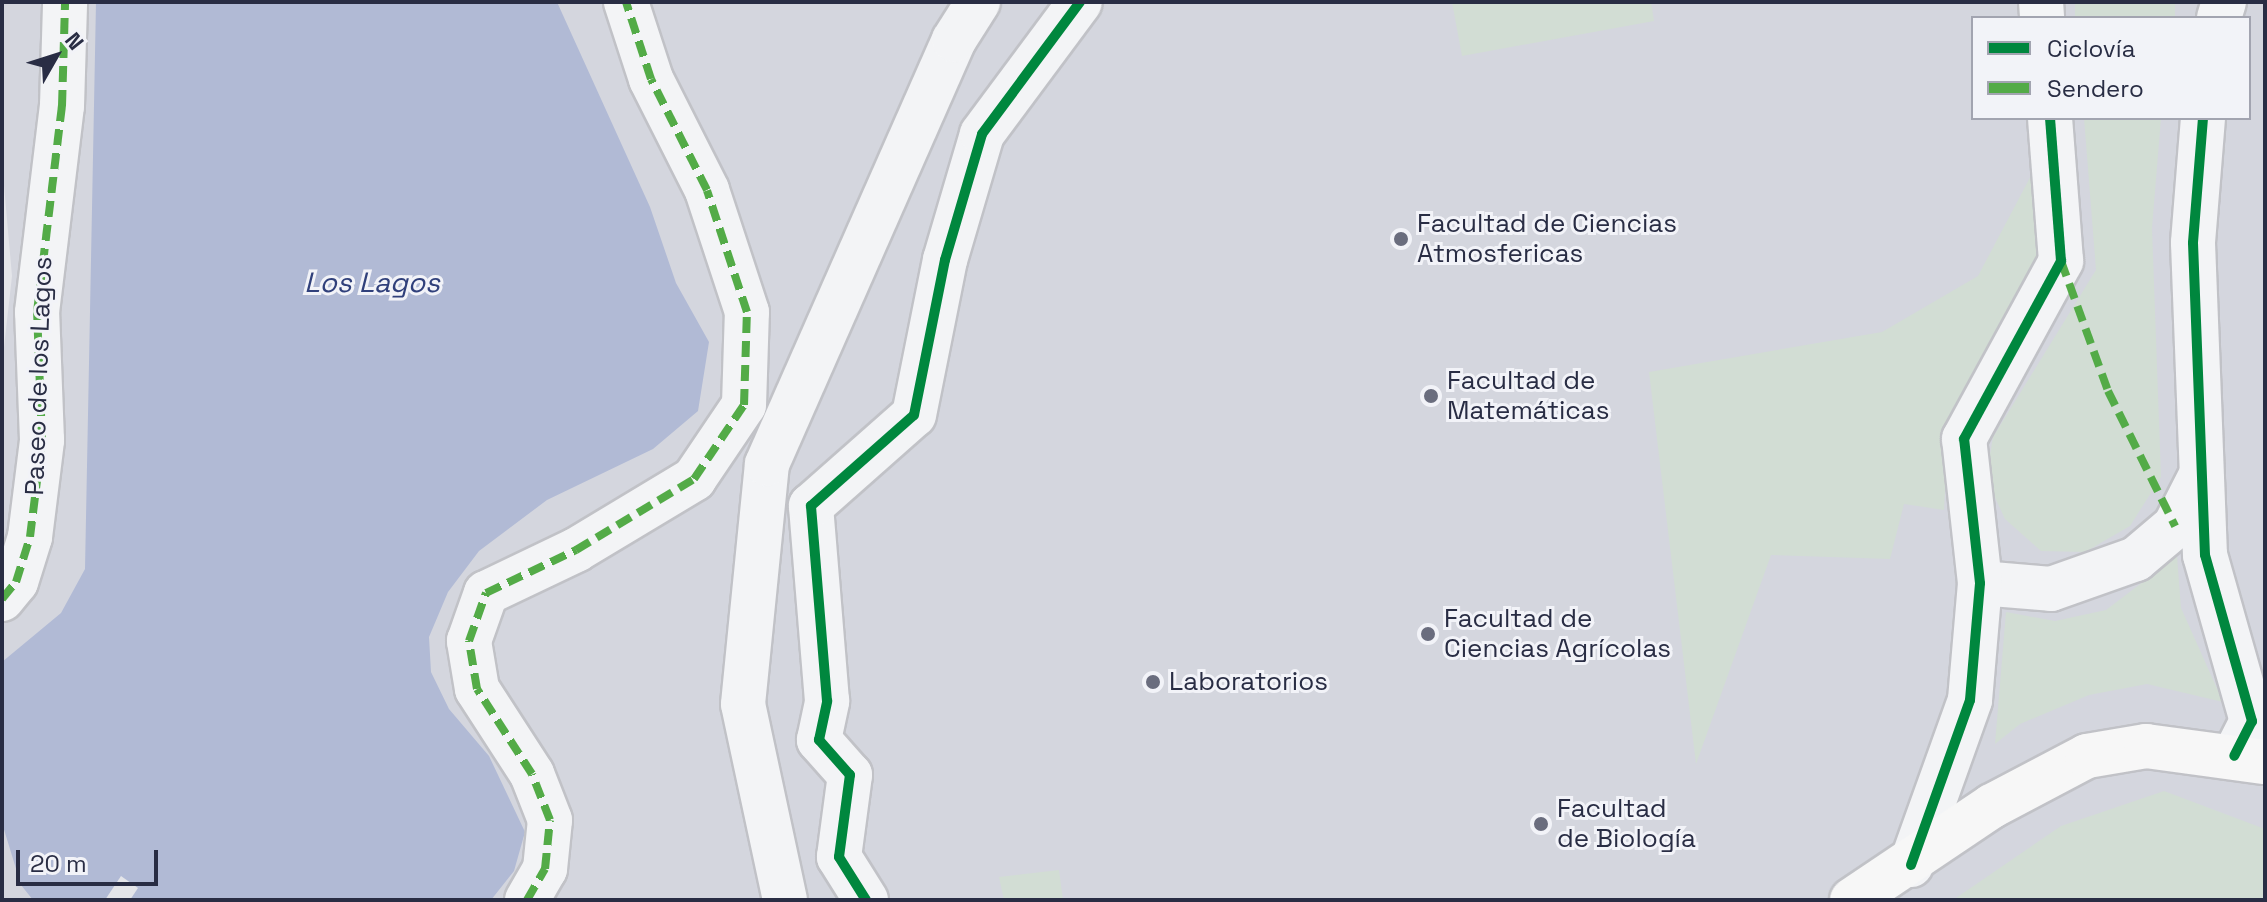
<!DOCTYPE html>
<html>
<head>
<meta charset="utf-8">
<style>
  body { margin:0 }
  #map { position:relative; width:2267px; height:902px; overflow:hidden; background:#e4e5e9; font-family:"Space Grotesk",sans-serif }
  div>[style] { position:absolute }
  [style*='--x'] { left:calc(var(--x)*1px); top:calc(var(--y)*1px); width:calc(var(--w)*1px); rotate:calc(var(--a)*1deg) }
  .built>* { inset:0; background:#d4d6de }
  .green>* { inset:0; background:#d2ddd4; transform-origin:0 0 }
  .water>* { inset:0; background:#b1bad5 }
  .pier>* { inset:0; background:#e4e5e9 }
  .roads { filter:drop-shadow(2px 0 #c1c2c7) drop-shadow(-2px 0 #c1c2c7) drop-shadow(0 2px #c1c2c7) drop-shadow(0 -2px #c1c2c7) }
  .minor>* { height:44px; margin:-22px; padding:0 22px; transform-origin:22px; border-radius:22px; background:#f3f4f6 }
  .major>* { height:44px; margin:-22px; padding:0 22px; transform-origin:22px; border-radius:22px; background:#f7f7f7 }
  .quiet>* { height:8px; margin-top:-4px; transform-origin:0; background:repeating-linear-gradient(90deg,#53ab47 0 16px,transparent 0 24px) }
  .cycleway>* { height:10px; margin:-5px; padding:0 5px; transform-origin:5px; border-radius:5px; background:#00873e }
  .dots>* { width:22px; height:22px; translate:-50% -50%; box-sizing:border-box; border:4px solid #f2f3f8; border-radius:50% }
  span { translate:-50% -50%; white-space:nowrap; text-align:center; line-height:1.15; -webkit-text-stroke:6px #f2f3f8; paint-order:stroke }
  .poi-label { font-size:26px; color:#292d44 }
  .left { translate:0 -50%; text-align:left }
  .street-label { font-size:26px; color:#292d44 }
  .water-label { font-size:28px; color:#30407b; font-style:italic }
  .frame { position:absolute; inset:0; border:4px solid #292d44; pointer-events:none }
  .legend { position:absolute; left:1971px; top:16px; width:280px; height:104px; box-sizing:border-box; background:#f2f3f8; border:2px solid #a2a4b0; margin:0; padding:10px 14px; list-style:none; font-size:24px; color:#292d44 }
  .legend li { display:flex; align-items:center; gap:16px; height:40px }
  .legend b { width:40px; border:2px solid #a2a4b0 }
  .north { position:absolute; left:16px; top:16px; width:80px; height:80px; -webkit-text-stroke:6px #f2f3f8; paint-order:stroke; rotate:51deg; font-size:22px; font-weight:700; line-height:32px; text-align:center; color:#292d44 }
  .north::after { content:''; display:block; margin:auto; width:28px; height:36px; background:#292d44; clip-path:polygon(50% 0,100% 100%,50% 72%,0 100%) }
  .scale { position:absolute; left:16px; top:850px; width:142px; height:36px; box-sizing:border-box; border:4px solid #292d44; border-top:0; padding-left:10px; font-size:24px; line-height:28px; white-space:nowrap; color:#292d44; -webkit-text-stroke:6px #f2f3f8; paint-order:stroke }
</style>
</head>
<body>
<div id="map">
  <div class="built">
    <div style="clip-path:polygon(evenodd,2px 2px,2265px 2px,2265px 900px,2px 900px,2px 365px,12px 276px,2px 163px,2px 2px,1973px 18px,2249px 18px,2249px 118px,1973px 118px,1973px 18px)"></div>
  </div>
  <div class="green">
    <div style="clip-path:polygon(1452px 2px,1651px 2px,1654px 21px,1462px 56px)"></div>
    <div style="left:2075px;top:2px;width:100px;height:16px"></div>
    <div style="clip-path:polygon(2084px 118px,2161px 118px,2152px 228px,2161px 477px,2130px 526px,2085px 552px,2041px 551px,2005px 519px,1986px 478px,1993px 437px,2096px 270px)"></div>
    <div style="clip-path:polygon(2035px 168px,2041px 263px,1948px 437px,1944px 510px,1904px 504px,1890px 559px,1771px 555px,1696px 764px,1649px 372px,1882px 332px,1978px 276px)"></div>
    <div style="clip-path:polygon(2177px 556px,2181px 608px,2223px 702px,2147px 684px,2089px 695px,2020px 724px,1995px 744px,2006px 612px,2055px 621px,2106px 610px)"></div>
    <div style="clip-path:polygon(2164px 791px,2265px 829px,2265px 900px,1953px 900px,2061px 826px)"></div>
    <div style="clip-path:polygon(1059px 870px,1063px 900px,1004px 900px,999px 877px)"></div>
  </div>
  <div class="water">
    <div style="clip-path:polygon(96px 2px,557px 2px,650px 207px,676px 283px,709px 342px,698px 411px,653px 449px,547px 500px,479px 551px,448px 592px,429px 637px,431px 672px,449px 709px,489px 756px,525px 832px,514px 871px,491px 900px,33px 900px,21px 885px,2px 823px,2px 662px,61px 613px,85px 569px)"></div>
  </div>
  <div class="pier">
    <div style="clip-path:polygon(121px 876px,138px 888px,130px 900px,105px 900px)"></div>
  </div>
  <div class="roads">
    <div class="minor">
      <div style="--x:2041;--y:2;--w:16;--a:86"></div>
      <div style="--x:2219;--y:18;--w:17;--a:-73"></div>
      <div style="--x:2203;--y:118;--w:125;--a:94.6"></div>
      <div style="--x:2193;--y:243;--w:312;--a:87.8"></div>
      <div style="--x:2205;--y:555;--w:173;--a:74.2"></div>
      <div style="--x:2252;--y:721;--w:39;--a:117"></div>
      <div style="--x:1980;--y:583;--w:71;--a:4.8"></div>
      <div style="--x:2051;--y:589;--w:90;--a:-19.4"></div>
      <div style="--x:2136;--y:559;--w:51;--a:-40.2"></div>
      <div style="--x:2175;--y:526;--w:57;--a:-63"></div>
      <div style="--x:2;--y:599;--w:22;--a:-51"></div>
      <div style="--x:16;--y:582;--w:47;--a:-72.7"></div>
      <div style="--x:30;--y:537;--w:98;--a:-82.9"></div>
      <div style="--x:42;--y:440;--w:128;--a:-92.2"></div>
      <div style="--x:37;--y:312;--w:208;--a:-83.1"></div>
      <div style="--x:62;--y:106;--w:104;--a:-88.3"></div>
      <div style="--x:1911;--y:865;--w:175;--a:-70.3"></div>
      <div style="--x:1970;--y:700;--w:117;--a:-85.1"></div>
      <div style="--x:1980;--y:583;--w:145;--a:-96.3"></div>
      <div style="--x:1964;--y:439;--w:203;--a:-61.4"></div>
      <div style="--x:2061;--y:261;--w:143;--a:-94.4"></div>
      <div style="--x:527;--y:900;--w:36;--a:-60"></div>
      <div style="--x:545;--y:869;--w:49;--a:-84.2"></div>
      <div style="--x:550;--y:820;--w:49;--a:-111.4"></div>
      <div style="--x:532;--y:774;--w:101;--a:-122.9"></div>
      <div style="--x:477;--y:689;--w:49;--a:-99.5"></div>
      <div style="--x:469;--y:641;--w:51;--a:-70.5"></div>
      <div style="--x:486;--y:593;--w:100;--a:-25.5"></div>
      <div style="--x:576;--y:550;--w:138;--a:-31"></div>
      <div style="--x:694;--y:479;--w:89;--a:-56"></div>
      <div style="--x:744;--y:405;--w:93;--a:-88.2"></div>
      <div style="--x:747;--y:312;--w:128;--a:-108.2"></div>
      <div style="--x:707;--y:190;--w:124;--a:-116.8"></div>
      <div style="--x:651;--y:79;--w:81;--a:-108"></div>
      <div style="--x:785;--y:900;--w:200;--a:-102.1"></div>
      <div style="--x:743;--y:704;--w:241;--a:-84.3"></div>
      <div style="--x:767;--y:464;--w:463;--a:-66.2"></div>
      <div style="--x:954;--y:40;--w:45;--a:-57.7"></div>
      <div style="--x:866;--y:900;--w:51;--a:-122.1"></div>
      <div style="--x:839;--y:857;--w:83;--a:-82.4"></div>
      <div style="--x:850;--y:775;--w:47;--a:-131.5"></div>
      <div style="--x:819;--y:740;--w:40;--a:-78"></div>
      <div style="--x:827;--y:701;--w:196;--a:-94.7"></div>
      <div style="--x:811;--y:506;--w:137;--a:-41.5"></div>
      <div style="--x:914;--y:415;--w:158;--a:-78.7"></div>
      <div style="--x:945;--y:260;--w:131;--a:-73.6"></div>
      <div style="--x:982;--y:134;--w:164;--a:-53.4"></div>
    </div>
    <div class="major">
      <div style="--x:1852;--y:900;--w:169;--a:-33.9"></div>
      <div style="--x:1992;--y:806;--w:107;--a:-27.8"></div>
      <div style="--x:2087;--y:756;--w:60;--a:-9.6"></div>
      <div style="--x:2146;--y:746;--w:120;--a:7.7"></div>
    </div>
  </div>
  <div class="quiet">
    <div style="--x:2061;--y:261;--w:138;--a:70.1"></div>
    <div style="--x:2108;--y:391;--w:151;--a:63.6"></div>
    <div style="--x:2;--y:599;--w:22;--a:-51"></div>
    <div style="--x:16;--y:582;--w:47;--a:-72.7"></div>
    <div style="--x:30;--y:537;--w:98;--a:-82.9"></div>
    <div style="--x:42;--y:440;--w:128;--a:-92.2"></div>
    <div style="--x:37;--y:312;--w:208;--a:-83.1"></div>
    <div style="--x:62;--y:106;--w:104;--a:-88.3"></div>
    <div style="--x:527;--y:900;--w:36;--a:-60"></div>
    <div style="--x:545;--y:869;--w:49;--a:-84.2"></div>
    <div style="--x:550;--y:820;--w:49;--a:-111.4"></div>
    <div style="--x:532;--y:774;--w:101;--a:-122.9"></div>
    <div style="--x:477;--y:689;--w:49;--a:-99.5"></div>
    <div style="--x:469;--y:641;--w:51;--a:-70.5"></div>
    <div style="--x:486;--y:593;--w:100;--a:-25.5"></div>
    <div style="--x:576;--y:550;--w:138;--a:-31"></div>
    <div style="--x:694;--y:479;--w:89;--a:-56"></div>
    <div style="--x:744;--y:405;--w:93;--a:-88.2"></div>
    <div style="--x:747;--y:312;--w:128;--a:-108.2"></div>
    <div style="--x:707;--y:190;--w:124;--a:-116.8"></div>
    <div style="--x:651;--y:79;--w:81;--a:-108"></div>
  </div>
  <div class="cycleway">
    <div style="--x:2203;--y:118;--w:125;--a:94.6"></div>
    <div style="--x:2193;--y:243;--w:312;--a:87.8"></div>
    <div style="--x:2205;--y:555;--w:173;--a:74.2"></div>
    <div style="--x:2252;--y:721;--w:39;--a:117"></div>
    <div style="--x:1911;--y:865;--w:175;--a:-70.3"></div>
    <div style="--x:1970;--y:700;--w:117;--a:-85.1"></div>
    <div style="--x:1980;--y:583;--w:145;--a:-96.3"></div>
    <div style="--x:1964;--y:439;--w:203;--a:-61.4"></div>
    <div style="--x:2061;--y:261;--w:143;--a:-94.4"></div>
    <div style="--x:866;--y:900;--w:51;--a:-122.1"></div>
    <div style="--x:839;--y:857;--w:83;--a:-82.4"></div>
    <div style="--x:850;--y:775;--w:47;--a:-131.5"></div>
    <div style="--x:819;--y:740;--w:40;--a:-78"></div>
    <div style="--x:827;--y:701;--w:196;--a:-94.7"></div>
    <div style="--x:811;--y:506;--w:137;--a:-41.5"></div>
    <div style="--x:914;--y:415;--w:158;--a:-78.7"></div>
    <div style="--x:945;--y:260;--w:131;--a:-73.6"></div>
    <div style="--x:982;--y:134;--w:164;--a:-53.4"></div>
  </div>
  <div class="dots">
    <div style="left:1401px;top:239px;background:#6a6d7e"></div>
    <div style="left:1431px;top:396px;background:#6a6d7e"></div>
    <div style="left:1428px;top:634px;background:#6a6d7e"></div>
    <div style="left:1153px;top:682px;background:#6a6d7e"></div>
    <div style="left:1541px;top:824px;background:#6a6d7e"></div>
  </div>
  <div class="poi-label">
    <span class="left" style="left:1417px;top:239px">Facultad de Ciencias<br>Atmosfericas</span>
    <span class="left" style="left:1447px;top:396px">Facultad de<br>Matemáticas</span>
    <span class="left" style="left:1444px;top:634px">Facultad de<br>Ciencias Agrícolas</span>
    <span class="left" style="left:1169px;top:682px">Laboratorios</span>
    <span class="left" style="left:1557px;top:824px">Facultad<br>de Biología</span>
  </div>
  <div class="street-label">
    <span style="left:39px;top:376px;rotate:-88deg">Paseo de los Lagos</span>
  </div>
  <div class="water-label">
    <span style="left:372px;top:282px">Los Lagos</span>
  </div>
  <div class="frame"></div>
  <ul class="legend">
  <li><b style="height:10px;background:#00873e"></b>Ciclovía</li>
  <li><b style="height:10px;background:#53ab47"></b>Sendero</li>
  </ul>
  <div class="north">N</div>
  <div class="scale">20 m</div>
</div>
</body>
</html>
